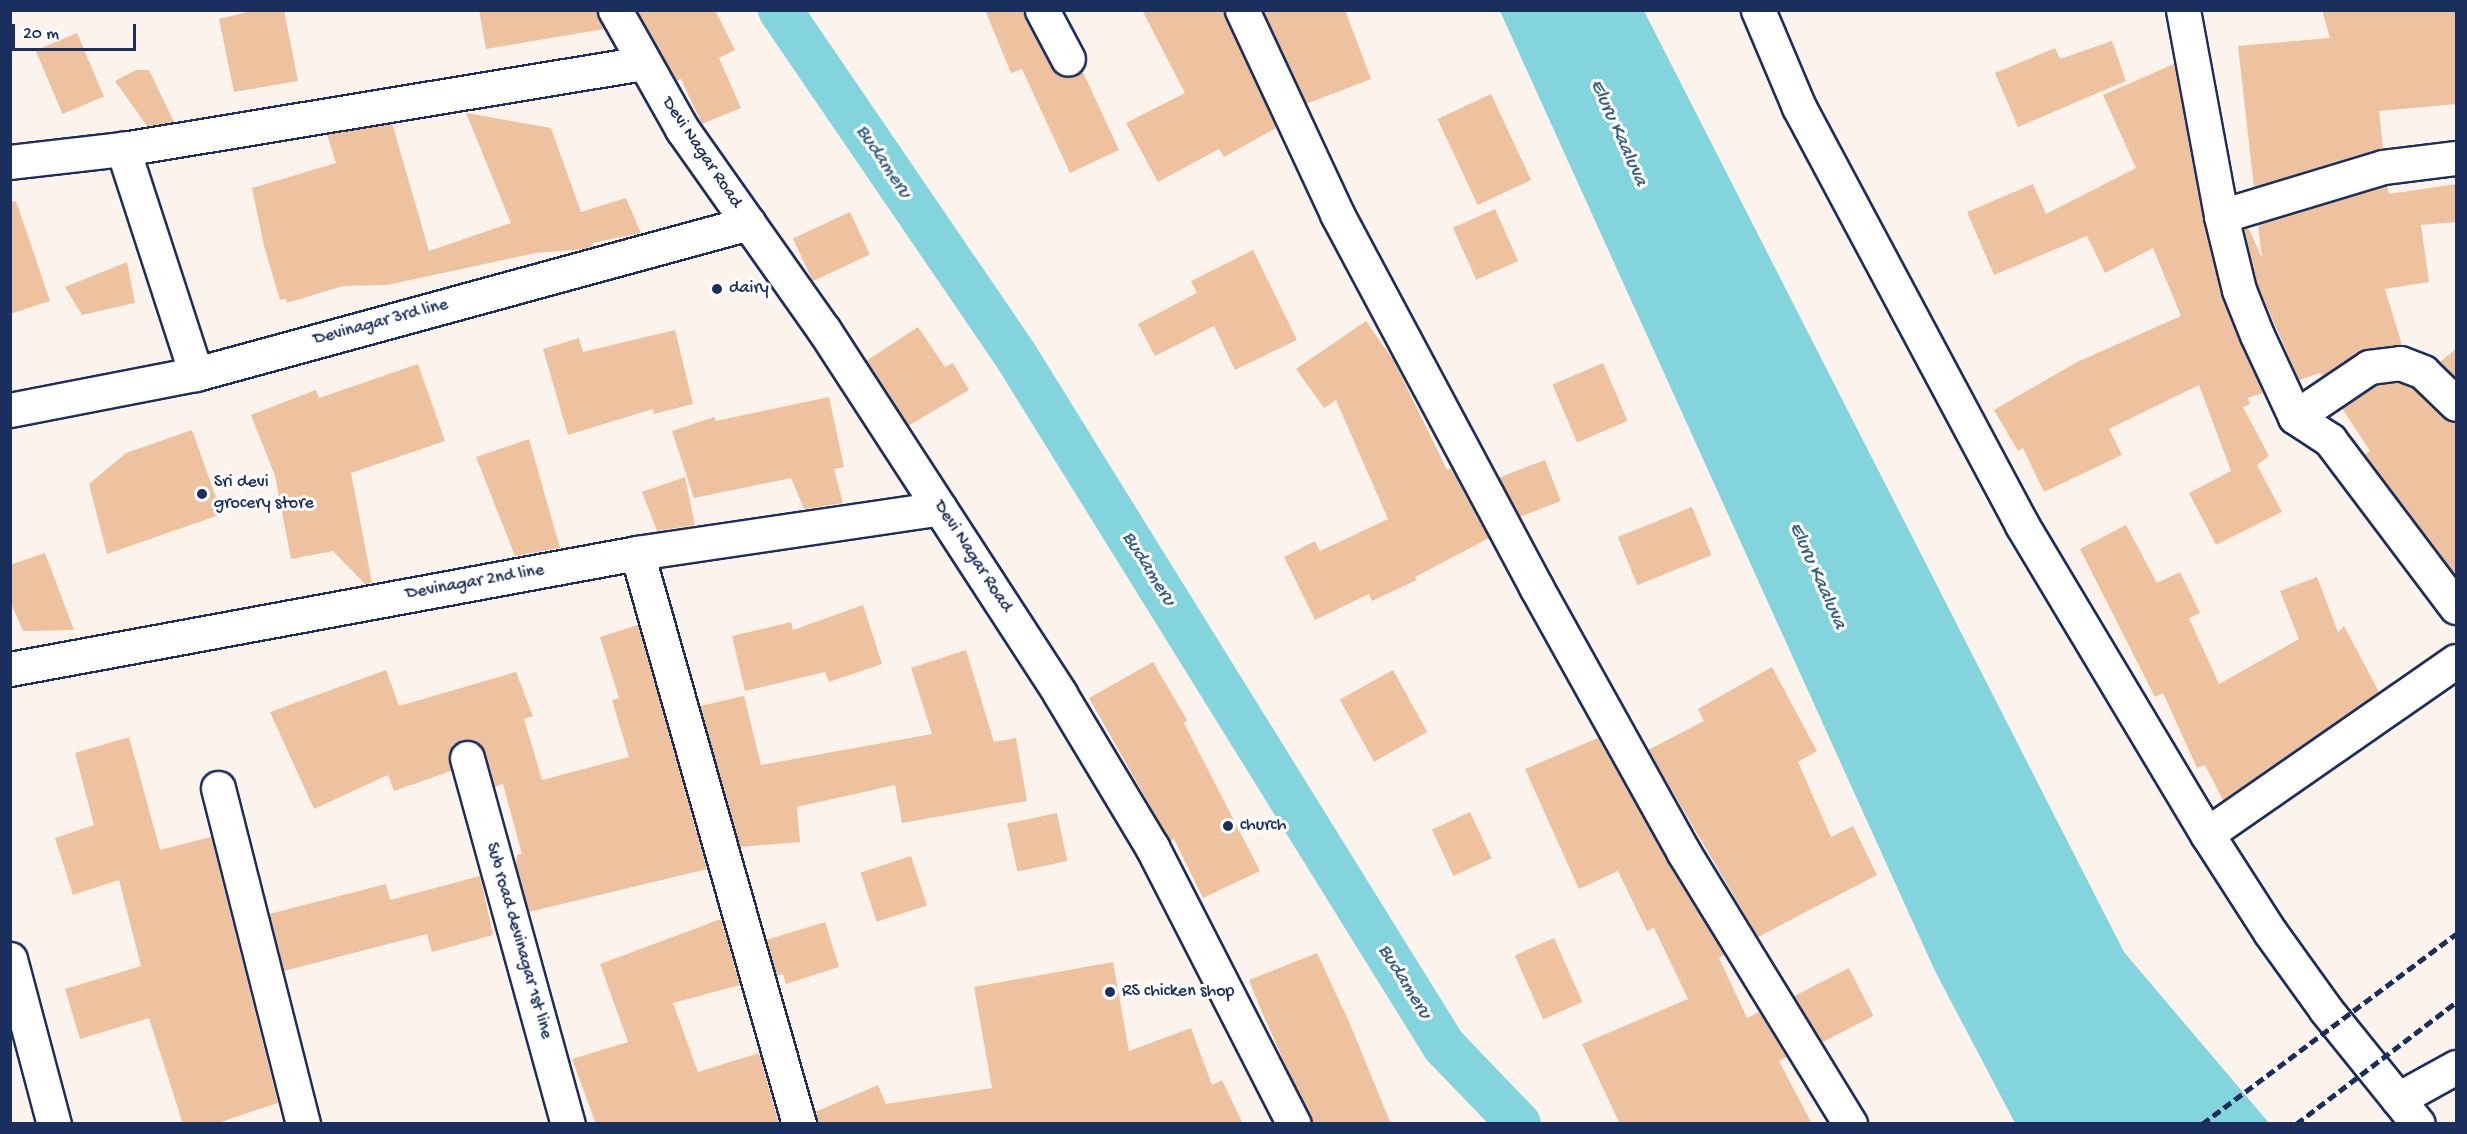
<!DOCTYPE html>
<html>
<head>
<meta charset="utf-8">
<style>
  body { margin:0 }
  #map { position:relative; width:2467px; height:1134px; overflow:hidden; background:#fcf3ec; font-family:"Gochi Hand",sans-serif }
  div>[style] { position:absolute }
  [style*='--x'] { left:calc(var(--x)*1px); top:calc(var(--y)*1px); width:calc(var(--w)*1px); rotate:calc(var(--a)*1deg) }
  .water>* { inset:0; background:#84d4de }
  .canal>* { height:44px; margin:-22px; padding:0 22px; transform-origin:22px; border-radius:22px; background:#84d4de }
  .building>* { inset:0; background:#efc29f; transform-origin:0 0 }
  .roads { filter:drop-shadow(2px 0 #1b2f5e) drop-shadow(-2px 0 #1b2f5e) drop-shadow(0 2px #1b2f5e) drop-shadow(0 -2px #1b2f5e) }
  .street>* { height:33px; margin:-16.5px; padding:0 16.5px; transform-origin:16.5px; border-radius:16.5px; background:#fff }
  .secondary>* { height:33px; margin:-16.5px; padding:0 16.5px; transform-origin:16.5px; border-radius:16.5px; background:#fff }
  .rail>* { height:4.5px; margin-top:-2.25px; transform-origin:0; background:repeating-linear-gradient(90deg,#1b2f5e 0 9px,transparent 0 13.5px) }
  .dots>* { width:16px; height:16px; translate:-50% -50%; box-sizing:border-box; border:3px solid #fff; border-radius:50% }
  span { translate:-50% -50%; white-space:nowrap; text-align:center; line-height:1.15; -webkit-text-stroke:6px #fff; paint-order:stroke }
  .street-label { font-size:18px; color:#1b2f5e }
  .poi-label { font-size:18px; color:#1b2f5e }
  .left { translate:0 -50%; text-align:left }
  .water-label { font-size:20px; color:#3a6184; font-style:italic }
  .frame { position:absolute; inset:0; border:12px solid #1b2f5e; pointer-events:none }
  .scale { position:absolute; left:12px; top:24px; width:124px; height:27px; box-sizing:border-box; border:3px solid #1b2f5e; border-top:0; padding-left:8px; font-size:18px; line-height:21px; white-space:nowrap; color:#1b2f5e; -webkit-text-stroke:4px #fff; paint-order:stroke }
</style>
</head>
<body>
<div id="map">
  <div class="water">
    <div style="clip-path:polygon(1500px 11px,1644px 11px,2124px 952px,2269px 1123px,2015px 1123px,1935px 971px)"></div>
  </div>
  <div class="canal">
    <div style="--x:780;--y:10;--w:419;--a:55.7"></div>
    <div style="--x:1016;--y:356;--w:812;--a:58.19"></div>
    <div style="--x:1444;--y:1046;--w:108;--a:46.1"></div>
  </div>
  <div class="building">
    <div style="clip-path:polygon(255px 10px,284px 10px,298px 81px,234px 92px,219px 19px)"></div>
    <div style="clip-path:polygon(479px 10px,596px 10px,604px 29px,486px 49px)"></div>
    <div style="clip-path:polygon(637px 10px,715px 10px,735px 50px,719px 58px,741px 108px,702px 124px,681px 79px,676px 81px)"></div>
    <div style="clip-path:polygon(985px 10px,1023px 10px,1058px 75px,1068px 78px,1082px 70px,1119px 150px,1070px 173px,1022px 69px,1011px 73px)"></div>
    <div style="clip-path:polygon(1142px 10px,1224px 10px,1276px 128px,1224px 157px,1219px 149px,1158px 182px,1126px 123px,1185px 93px)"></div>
    <div style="clip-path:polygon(1263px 10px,1345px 10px,1371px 79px,1306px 104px)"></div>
    <div style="clip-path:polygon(2322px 10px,2457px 10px,2457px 104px,2379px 111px,2383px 148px,2254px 187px,2238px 46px,2330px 38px)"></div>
    <div style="left:77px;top:33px;width:69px;height:45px;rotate:67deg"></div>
    <div style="clip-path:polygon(2112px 41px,2126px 81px,2018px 127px,1995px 73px,2055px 48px,2060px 59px)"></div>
    <div style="clip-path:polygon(2174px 64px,2221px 294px,2263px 393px,2248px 398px,2250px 404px,2243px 407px,2269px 456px,2257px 465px,2282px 512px,2216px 545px,2189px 493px,2231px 471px,2199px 385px,2109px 429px,2122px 455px,2044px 492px,2023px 448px,2018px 451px,1994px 410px,2077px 362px,2181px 316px,2153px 248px,2105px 273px,2087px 236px,1994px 275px,1967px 212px,2033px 184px,2046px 214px,2136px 168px,2103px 95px)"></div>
    <div style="clip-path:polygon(136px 70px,149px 70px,174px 122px,147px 126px,115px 81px)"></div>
    <div style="left:1491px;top:94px;width:95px;height:59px;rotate:65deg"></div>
    <div style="clip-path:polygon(466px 113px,551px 128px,581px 212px,626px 198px,641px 233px,592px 243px,593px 246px,584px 249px,536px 253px,387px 285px,343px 286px,287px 303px,286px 299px,280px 300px,264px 246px,252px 188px,336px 163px,327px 134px,392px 123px,429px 251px,511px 223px)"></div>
    <div style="clip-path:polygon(2457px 184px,2457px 222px,2421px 225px,2429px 282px,2385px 289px,2402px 345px,2366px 349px,2322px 376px,2320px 373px,2299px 380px,2257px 284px,2243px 229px,2248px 227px,2262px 258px,2258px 224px,2387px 185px,2389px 194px)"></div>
    <div style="clip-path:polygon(16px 201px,50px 301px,10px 314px,10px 202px)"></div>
    <div style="left:1495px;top:209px;width:57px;height:46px;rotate:66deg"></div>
    <div style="left:850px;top:212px;width:47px;height:63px;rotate:65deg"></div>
    <div style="clip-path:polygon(1253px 250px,1297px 340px,1235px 370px,1214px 326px,1155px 356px,1138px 324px,1197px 293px,1191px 281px)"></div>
    <div style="clip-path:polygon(127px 262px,135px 303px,82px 315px,65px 287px)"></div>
    <div style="clip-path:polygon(1366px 321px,1394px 361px,1447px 470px,1451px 468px,1489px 538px,1415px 577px,1417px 580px,1372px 601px,1369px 594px,1315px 620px,1284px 557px,1315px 541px,1320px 551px,1388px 519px,1336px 400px,1324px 408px,1296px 369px)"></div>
    <div style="clip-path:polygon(918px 327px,945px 367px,953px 363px,969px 390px,908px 426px,866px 361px)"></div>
    <div style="clip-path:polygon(675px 330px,693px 404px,654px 414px,653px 409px,568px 435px,543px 349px,579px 338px,583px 352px)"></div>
    <div style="clip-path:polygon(2457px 348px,2457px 378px,2440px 362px)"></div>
    <div style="left:1603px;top:363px;width:63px;height:55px;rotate:67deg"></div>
    <div style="clip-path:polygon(418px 364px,445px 441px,351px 473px,372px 583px,365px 584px,333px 551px,291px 559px,275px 476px,251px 415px,316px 390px,319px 398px)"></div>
    <div style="clip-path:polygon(2398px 382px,2413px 388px,2443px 418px,2457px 422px,2457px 577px,2364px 455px,2370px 451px,2342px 408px,2376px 385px)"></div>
    <div style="clip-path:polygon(829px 397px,844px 467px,834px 469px,843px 503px,804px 509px,791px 478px,694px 498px,672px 431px,714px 417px,716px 421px)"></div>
    <div style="clip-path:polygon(192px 430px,222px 514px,107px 554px,89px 484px,126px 453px)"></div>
    <div style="clip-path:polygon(529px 439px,560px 548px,515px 556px,476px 457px)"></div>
    <div style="left:1545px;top:460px;width:44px;height:50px;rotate:69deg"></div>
    <div style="clip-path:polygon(685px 477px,695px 525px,657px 531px,642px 492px)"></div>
    <div style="left:1692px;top:507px;width:52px;height:80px;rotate:68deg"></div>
    <div style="clip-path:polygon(2126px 525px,2157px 583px,2180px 572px,2200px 613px,2189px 618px,2219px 684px,2299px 639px,2280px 591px,2317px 577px,2338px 632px,2344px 626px,2379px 692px,2223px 800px,2205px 765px,2197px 768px,2163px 693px,2155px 697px,2080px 549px)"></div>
    <div style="clip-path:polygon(45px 553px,74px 630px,23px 631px,10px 601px,10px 565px)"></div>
    <div style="clip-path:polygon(863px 605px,882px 664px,829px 682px,825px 672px,745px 691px,732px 636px,791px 622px,793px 630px)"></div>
    <div style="clip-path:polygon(638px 625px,707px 869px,529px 912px,516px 866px,517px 855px,522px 854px,503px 784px,494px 787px,480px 744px,463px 740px,454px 744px,449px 754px,451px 771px,394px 791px,388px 775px,314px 809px,270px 712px,386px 670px,399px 706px,516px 672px,533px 716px,524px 719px,542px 780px,629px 757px,612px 700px,619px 698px,600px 637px)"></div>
    <div style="clip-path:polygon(966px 650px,994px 742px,1016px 738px,1027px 801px,902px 823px,895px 785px,797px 807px,800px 842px,740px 847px,700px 706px,744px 696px,761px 765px,932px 734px,911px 668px)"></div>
    <div style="clip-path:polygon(1153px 662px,1187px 720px,1184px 723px,1260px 871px,1203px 898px,1174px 839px,1170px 841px,1089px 698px)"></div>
    <div style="clip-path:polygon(1772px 667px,1817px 751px,1798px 762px,1831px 837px,1853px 826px,1877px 875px,1758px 937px,1648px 750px,1704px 721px,1698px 709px)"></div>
    <div style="left:1393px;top:670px;width:71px;height:61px;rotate:61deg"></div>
    <div style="clip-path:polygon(129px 737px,160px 850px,211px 837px,278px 1103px,215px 1124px,183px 1124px,149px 1018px,80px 1039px,65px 989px,141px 966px,119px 880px,73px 895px,55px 838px,94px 825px,75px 753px)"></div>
    <div style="clip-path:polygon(1598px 738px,1724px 955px,1719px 958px,1747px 1018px,1759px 1012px,1787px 1057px,1779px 1061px,1812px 1124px,1620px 1124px,1582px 1044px,1688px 999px,1654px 928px,1647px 931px,1618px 871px,1579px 889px,1525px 769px)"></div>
    <div style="left:1470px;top:812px;width:51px;height:42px;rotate:65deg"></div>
    <div style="left:1057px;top:813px;width:49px;height:51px;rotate:78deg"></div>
    <div style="left:911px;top:856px;width:52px;height:53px;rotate:72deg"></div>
    <div style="clip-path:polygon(480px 876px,493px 935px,432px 952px,427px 934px,284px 971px,269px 914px,386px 884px,390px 900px)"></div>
    <div style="clip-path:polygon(721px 919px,740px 985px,673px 1003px,698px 1072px,759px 1053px,779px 1124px,596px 1124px,572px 1059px,628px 1042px,600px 964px)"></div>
    <div style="clip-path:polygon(825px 922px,839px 967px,786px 984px,783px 974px,776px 976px,766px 940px)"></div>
    <div style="left:1554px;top:938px;width:70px;height:43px;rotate:66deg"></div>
    <div style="clip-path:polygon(1317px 953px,1350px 1024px,1391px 1124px,1312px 1124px,1261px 1010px,1249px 980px)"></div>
    <div style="clip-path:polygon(1113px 962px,1129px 1051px,1191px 1028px,1212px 1085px,1222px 1080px,1243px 1124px,817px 1124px,815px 1112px,878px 1085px,886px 1104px,992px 1088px,974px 987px)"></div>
    <div style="left:1849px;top:968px;width:54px;height:62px;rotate:63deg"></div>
  </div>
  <div class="roads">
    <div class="street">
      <div style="--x:1042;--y:10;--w:55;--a:62"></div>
      <div style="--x:1242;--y:10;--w:225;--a:65"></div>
      <div style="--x:1337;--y:214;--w:423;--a:61.9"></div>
      <div style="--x:1536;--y:587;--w:304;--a:60.9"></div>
      <div style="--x:1684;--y:853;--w:318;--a:58.5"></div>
      <div style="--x:2183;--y:10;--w:209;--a:79.5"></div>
      <div style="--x:2221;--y:216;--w:76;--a:76.3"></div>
      <div style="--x:2239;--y:290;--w:48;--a:68.2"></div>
      <div style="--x:2257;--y:335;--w:90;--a:65.1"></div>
      <div style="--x:2295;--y:417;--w:42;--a:33.3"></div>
      <div style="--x:2330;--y:440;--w:209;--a:53"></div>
      <div style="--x:10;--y:162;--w:114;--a:-6.6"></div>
      <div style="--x:2221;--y:216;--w:169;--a:-16.8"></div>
      <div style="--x:2383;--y:167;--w:74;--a:-7"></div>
      <div style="--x:196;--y:374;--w:237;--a:-108"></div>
      <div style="--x:123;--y:149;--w:527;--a:-9.39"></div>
      <div style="--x:10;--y:410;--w:189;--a:-11"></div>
      <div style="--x:196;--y:374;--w:573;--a:-15.27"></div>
      <div style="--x:2295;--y:417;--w:89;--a:-34"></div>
      <div style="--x:2369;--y:367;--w:31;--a:-7"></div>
      <div style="--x:2400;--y:363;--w:25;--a:21"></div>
      <div style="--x:2423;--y:372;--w:46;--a:44.1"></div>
      <div style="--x:637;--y:553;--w:594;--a:74.16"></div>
      <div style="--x:10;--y:669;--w:638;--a:-10.48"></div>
      <div style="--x:637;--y:553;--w:306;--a:-8.4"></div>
      <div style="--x:467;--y:758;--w:380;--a:74.6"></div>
      <div style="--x:218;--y:788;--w:347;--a:75.8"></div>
      <div style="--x:2207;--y:834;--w:303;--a:-34.8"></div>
      <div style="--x:10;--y:959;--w:171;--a:75.1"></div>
      <div style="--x:2398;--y:1099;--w:66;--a:-28.9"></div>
    </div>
    <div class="secondary">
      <div style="--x:615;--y:10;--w:137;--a:60.6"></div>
      <div style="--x:682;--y:129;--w:246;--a:54.8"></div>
      <div style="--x:824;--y:330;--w:434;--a:57"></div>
      <div style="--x:1060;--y:694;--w:179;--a:59"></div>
      <div style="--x:1152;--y:847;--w:311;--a:62.9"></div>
      <div style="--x:1758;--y:10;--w:105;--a:67.1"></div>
      <div style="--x:1799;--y:107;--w:474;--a:61.9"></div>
      <div style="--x:2022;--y:525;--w:360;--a:59.1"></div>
      <div style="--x:2207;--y:834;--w:117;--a:57.3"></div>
      <div style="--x:2270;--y:932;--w:96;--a:54.3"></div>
      <div style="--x:2326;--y:1010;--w:146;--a:51.1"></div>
    </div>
  </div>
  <div class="rail">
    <div style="--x:2202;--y:1124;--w:317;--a:-36.8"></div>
    <div style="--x:2296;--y:1124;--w:201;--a:-37.3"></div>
  </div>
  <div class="dots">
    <div style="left:717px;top:289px;background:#1b2f5e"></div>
    <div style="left:202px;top:494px;background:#1b2f5e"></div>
    <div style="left:1228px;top:826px;background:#1b2f5e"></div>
    <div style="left:1110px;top:992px;background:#1b2f5e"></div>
  </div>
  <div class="street-label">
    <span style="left:701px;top:153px;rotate:56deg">Devi Nagar Road</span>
    <span style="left:381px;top:323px;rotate:-15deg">Devinagar 3rd line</span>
    <span style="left:972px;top:557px;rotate:57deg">Devi Nagar Road</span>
    <span style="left:475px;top:583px;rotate:-10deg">Devinagar 2nd line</span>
    <span style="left:518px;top:941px;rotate:74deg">Sub road devinagar 1st line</span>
  </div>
  <div class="poi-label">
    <span class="left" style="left:729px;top:289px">dairy</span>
    <span class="left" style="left:214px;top:494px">Sri devi<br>grocery store</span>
    <span class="left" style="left:1240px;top:826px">church</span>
    <span class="left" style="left:1122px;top:992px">RS chicken shop</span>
  </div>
  <div class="water-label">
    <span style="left:1618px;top:133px;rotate:66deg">Eluru Kaaluva</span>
    <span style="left:883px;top:162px;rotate:56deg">Budameru</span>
    <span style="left:1148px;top:569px;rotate:58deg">Budameru</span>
    <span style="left:1817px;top:576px;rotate:66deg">Eluru Kaaluva</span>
    <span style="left:1404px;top:982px;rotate:58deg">Budameru</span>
  </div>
  <div class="frame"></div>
  <div class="scale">20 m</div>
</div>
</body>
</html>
